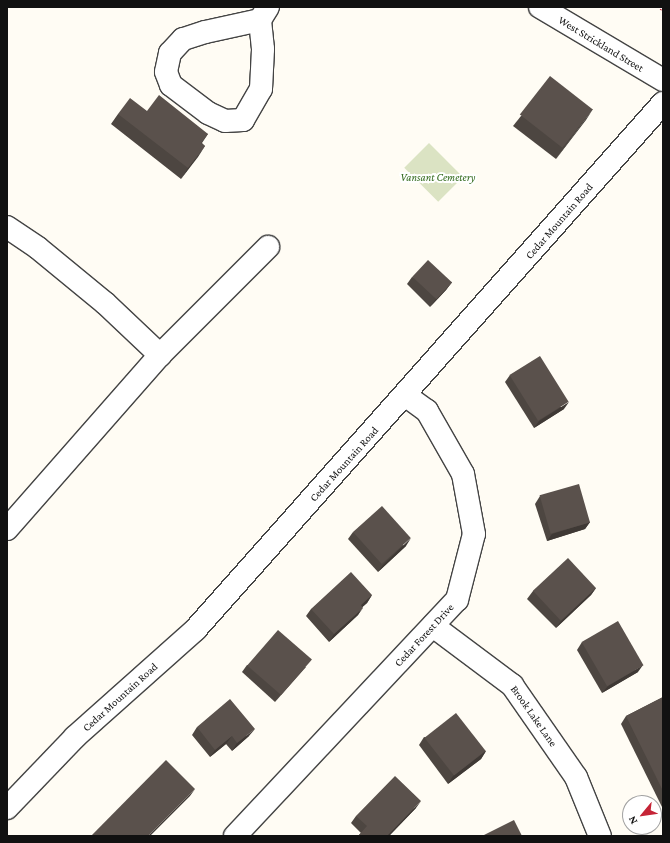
<!DOCTYPE html>
<html>
<head>
<meta charset="utf-8">
<style>
  body { margin:0 }
  #map { position:relative; width:670px; height:843px; overflow:hidden; background:#fffcf4; font-family:"Crimson Pro",serif }
  div>[style] { position:absolute }
  [style*='--x'] { left:calc(var(--x)*1px); top:calc(var(--y)*1px); width:calc(var(--w)*1px); rotate:calc(var(--a)*1deg) }
  .cemetery>* { inset:0; background:#dbe3c3; transform-origin:0 0 }
  .roads { filter:drop-shadow(1px 0 #444) drop-shadow(-1px 0 #444) drop-shadow(0 1px #444) drop-shadow(0 -1px #444) }
  .minor>* { height:22px; margin:-11px; padding:0 11px; transform-origin:11px; border-radius:11px; background:#fff }
  .rail>* { height:4.5px; margin-top:-2.25px; transform-origin:0; background:repeating-linear-gradient(90deg,#fff 0 9px,#c52436 0 18px); box-sizing:border-box; border-block:1px solid #c52436 }
  .wall>* { inset:0; background:#4d4641 }
  .shaded-wall>* { inset:0; background:#3f3935 }
  .building>* { inset:0; background:#5a514c; transform-origin:0 0 }
  span { translate:-50% -50%; white-space:nowrap; text-align:center; line-height:1.15; -webkit-text-stroke:4px #fff; paint-order:stroke }
  .street-label { font-size:11px; color:#111 }
  .park-label { font-size:11px; color:#336b1e; font-style:italic }
  .frame { position:absolute; inset:0; border:8px solid #111; pointer-events:none }
  .north { position:absolute; left:622px; top:795px; width:40px; height:40px; box-sizing:border-box; background:#fff; border:1px solid #a0a0a0; border-radius:50%; rotate:241deg; font-size:11px; font-weight:700; line-height:16px; text-align:center; color:#111 }
  .north::after { content:''; display:block; margin:auto; width:14px; height:18px; background:#c52436; clip-path:polygon(50% 0,100% 100%,50% 72%,0 100%) }
</style>
</head>
<body>
<div id="map">
  <div class="cemetery">
    <div style="left:429px;top:143px;width:48px;height:35px;rotate:45deg"></div>
  </div>
  <div class="roads">
    <div class="minor">
      <div style="--x:540;--y:7;--w:143;--a:30.7"></div>
      <div style="--x:260;--y:20;--w:56;--a:167.7"></div>
      <div style="--x:205;--y:32;--w:23;--a:162"></div>
      <div style="--x:183;--y:39;--w:19;--a:133"></div>
      <div style="--x:170;--y:53;--w:19;--a:102"></div>
      <div style="--x:166;--y:72;--w:14;--a:69"></div>
      <div style="--x:171;--y:85;--w:46;--a:37.1"></div>
      <div style="--x:208;--y:113;--w:19;--a:25"></div>
      <div style="--x:225;--y:121;--w:18;--a:-3"></div>
      <div style="--x:243;--y:120;--w:36;--a:-60"></div>
      <div style="--x:261;--y:89;--w:40;--a:-87.1"></div>
      <div style="--x:263;--y:49;--w:29;--a:-96"></div>
      <div style="--x:260;--y:20;--w:15;--a:-58"></div>
      <div style="--x:7;--y:227;--w:37;--a:34"></div>
      <div style="--x:38;--y:248;--w:87;--a:39.4"></div>
      <div style="--x:105;--y:303;--w:76;--a:43.4"></div>
      <div style="--x:7;--y:529;--w:232;--a:-48.7"></div>
      <div style="--x:160;--y:355;--w:153;--a:-45"></div>
      <div style="--x:433;--y:626;--w:99;--a:36.8"></div>
      <div style="--x:512;--y:685;--w:112;--a:55.2"></div>
      <div style="--x:576;--y:777;--w:64;--a:67.9"></div>
      <div style="--x:7;--y:808;--w:98;--a:-46.2"></div>
      <div style="--x:75;--y:737;--w:161;--a:-41.7"></div>
      <div style="--x:195;--y:630;--w:705;--a:-48.39"></div>
      <div style="--x:235;--y:836;--w:324;--a:-46.8"></div>
      <div style="--x:457;--y:600;--w:68;--a:-75.6"></div>
      <div style="--x:474;--y:534;--w:61;--a:-100.4"></div>
      <div style="--x:463;--y:474;--w:73;--a:-119.7"></div>
      <div style="--x:427;--y:411;--w:27;--a:-144"></div>
    </div>
  </div>
  <div class="rail">
    <div style="--x:661;--y:7;--w:2;--a:27"></div>
  </div>
  <div class="wall">
    <div style="clip-path:polygon(593px 109px,556px 159px,513px 126px,521px 116px)"></div>
    <div style="clip-path:polygon(147px 111px,208px 134px,202px 143px,205px 146px,181px 179px,111px 124px,118px 114px)"></div>
    <div style="clip-path:polygon(412px 277px,452px 282px,446px 290px,430px 307px,407px 284px)"></div>
    <div style="clip-path:polygon(510px 375px,564px 409px,534px 428px,505px 382px)"></div>
    <div style="clip-path:polygon(540px 496px,590px 522px,585px 529px,547px 541px,535px 504px)"></div>
    <div style="clip-path:polygon(353px 532px,406px 546px,378px 572px,348px 539px)"></div>
    <div style="clip-path:polygon(596px 588px,591px 595px,556px 628px,527px 599px,533px 591px)"></div>
    <div style="clip-path:polygon(372px 595px,367px 603px,362px 607px,358px 615px,329px 642px,306px 616px,311px 609px)"></div>
    <div style="clip-path:polygon(582px 642px,638px 672px,602px 693px,577px 650px)"></div>
    <div style="clip-path:polygon(247px 665px,306px 667px,275px 702px,242px 672px)"></div>
    <div style="clip-path:polygon(663px 697px,663px 809px,621px 724px,626px 716px)"></div>
    <div style="clip-path:polygon(197px 727px,249px 736px,232px 751px,226px 744px,210px 757px,192px 735px)"></div>
    <div style="clip-path:polygon(424px 737px,486px 751px,481px 759px,448px 784px,419px 745px)"></div>
    <div style="clip-path:polygon(416px 808px,389px 836px,358px 836px,361px 833px,351px 823px,356px 816px)"></div>
  </div>
  <div class="shaded-wall">
    <div style="clip-path:polygon(593px 109px,586px 120px,556px 159px,563px 149px)"></div>
    <div style="clip-path:polygon(205px 146px,198px 157px,181px 179px,188px 168px)"></div>
    <div style="clip-path:polygon(452px 282px,446px 290px,430px 307px,436px 299px)"></div>
    <div style="clip-path:polygon(569px 402px,564px 409px,534px 428px,539px 421px)"></div>
    <div style="clip-path:polygon(590px 522px,585px 529px,547px 541px,552px 534px)"></div>
    <div style="clip-path:polygon(411px 538px,406px 546px,378px 572px,383px 565px)"></div>
    <div style="clip-path:polygon(596px 588px,591px 595px,556px 628px,561px 621px)"></div>
    <div style="clip-path:polygon(372px 595px,367px 603px,356px 613px,361px 605px)"></div>
    <div style="clip-path:polygon(363px 608px,358px 615px,329px 642px,334px 634px)"></div>
    <div style="clip-path:polygon(643px 665px,638px 672px,602px 693px,608px 686px)"></div>
    <div style="clip-path:polygon(255px 729px,249px 736px,232px 751px,237px 743px)"></div>
    <div style="clip-path:polygon(232px 736px,226px 744px,210px 757px,215px 750px)"></div>
    <div style="clip-path:polygon(486px 751px,481px 759px,448px 784px,453px 776px)"></div>
    <div style="clip-path:polygon(195px 789px,190px 796px,150px 836px,148px 836px)"></div>
    <div style="clip-path:polygon(421px 801px,416px 808px,389px 836px,387px 836px)"></div>
  </div>
  <div class="building">
    <div style="left:550px;top:76px;width:54px;height:49px;rotate:38deg"></div>
    <div style="clip-path:polygon(159px 95px,208px 134px,201px 143px,205px 146px,188px 168px,118px 114px,130px 98px,147px 111px)"></div>
    <div style="left:428px;top:260px;width:33px;height:23px;rotate:43deg"></div>
    <div style="left:540px;top:356px;width:54px;height:36px;rotate:58deg"></div>
    <div style="left:579px;top:484px;width:40px;height:41px;rotate:74deg"></div>
    <div style="left:382px;top:506px;width:43px;height:39px;rotate:48deg"></div>
    <div style="left:568px;top:558px;width:41px;height:48px;rotate:47deg"></div>
    <div style="clip-path:polygon(351px 572px,372px 595px,361px 605px,363px 608px,334px 634px,311px 609px)"></div>
    <div style="left:618px;top:621px;width:51px;height:42px;rotate:60deg"></div>
    <div style="left:278px;top:630px;width:45px;height:47px;rotate:41deg"></div>
    <div style="clip-path:polygon(663px 697px,663px 791px,626px 716px)"></div>
    <div style="clip-path:polygon(230px 699px,255px 729px,237px 743px,232px 736px,215px 750px,197px 727px)"></div>
    <div style="left:456px;top:713px;width:48px;height:40px;rotate:52deg"></div>
    <div style="clip-path:polygon(166px 760px,195px 789px,148px 836px,91px 836px)"></div>
    <div style="clip-path:polygon(395px 776px,421px 801px,387px 836px,358px 836px,367px 826px,356px 816px)"></div>
    <div style="clip-path:polygon(514px 820px,522px 836px,482px 836px)"></div>
  </div>
  <div class="street-label">
    <span style="left:601px;top:44px;rotate:31deg">West Strickland Street</span>
    <span style="left:559px;top:221px;rotate:-49deg">Cedar Mountain Road</span>
    <span style="left:344px;top:464px;rotate:-48deg">Cedar Mountain Road</span>
    <span style="left:424px;top:635px;rotate:-47deg">Cedar Forest Drive</span>
    <span style="left:120px;top:697px;rotate:-42deg">Cedar Mountain Road</span>
    <span style="left:534px;top:716px;rotate:55deg">Brook Lake Lane</span>
  </div>
  <div class="park-label">
    <span style="left:438px;top:177px">Vansant Cemetery</span>
  </div>
  <div class="frame"></div>
  <div class="north">N</div>
</div>
</body>
</html>
